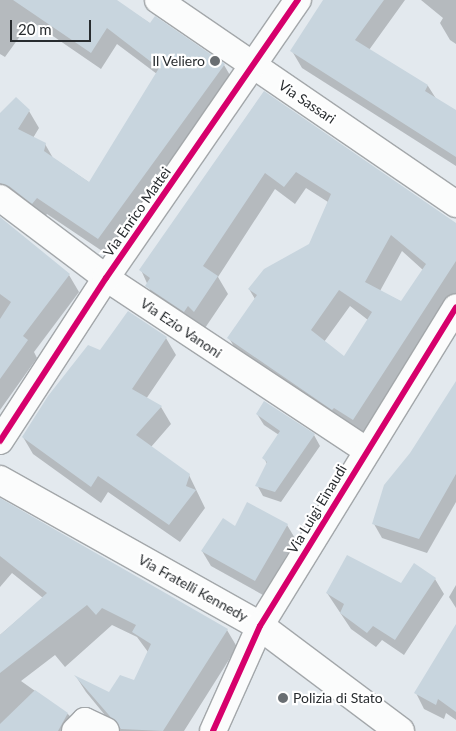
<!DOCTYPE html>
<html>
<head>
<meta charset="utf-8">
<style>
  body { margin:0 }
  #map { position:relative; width:456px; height:731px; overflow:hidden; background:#e3e9ee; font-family:Lato,sans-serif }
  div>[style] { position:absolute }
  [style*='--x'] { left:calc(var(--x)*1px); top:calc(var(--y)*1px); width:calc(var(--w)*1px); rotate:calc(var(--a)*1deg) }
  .shadow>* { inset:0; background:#0003 }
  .building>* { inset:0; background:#c8d5de }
  .roads { filter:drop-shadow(1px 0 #a3a7aa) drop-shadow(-1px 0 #a3a7aa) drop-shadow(0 1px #a3a7aa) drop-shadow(0 -1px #a3a7aa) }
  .minor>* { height:26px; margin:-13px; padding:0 13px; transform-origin:13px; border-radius:13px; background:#fbfcfc }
  .tertiary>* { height:28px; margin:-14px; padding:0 14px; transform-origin:14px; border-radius:14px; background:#fbfcfc }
  .cycleway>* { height:6px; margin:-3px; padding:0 3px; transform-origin:3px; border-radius:3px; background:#d6006c }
  .dots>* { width:14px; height:14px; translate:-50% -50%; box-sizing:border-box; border:2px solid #fff; border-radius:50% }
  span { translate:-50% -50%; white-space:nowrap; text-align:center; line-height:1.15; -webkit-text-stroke:4.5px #fff; paint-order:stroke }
  .poi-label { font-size:14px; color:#282c2f }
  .right { translate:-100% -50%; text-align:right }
  .left { translate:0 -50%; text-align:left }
  .street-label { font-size:14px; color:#282c2f }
  .scale { position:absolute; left:10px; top:20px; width:81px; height:22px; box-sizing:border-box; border:2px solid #282c2f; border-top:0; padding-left:6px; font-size:15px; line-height:18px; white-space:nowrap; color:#282c2f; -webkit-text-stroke:4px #fff; paint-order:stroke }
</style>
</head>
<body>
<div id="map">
  <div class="shadow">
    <div style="clip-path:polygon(0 0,115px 0,151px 24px,224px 65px,234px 82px,108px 255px,47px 214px,42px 220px,0 205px,0 115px,29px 111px,39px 128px,33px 138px,45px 144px,53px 158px,90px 183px,157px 74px,117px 44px,101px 69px,31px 21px,5px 57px,0 54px)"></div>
    <div style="clip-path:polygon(325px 0,405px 0,369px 50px,428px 86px,456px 130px,456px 166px,302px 68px,292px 51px)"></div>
    <div style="clip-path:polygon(421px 0,456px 0,456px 44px,450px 40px,440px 23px,443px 18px)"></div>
    <div style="clip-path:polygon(evenodd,264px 92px,456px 224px,456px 294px,363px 437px,239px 355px,229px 338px,255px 299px,249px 289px,310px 245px,328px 202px,306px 188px,295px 204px,275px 189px,218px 277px,228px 294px,205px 328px,198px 323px,194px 328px,156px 303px,141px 270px,264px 92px,402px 251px,423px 270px,402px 302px,380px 291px,402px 251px,264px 92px,350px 306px,368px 320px,345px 358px,324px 342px,350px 306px)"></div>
    <div style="clip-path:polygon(0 219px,69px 275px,79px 292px,34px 352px,37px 358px,0 410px)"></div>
    <div style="clip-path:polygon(166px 338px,176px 355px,146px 399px,161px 407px,171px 424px,151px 447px,189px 475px,205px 508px,180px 542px,108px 492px,101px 503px,33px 454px,23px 437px,101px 352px)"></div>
    <div style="clip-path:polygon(456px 384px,456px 502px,427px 553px,382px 538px,374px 524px,411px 454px)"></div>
    <div style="clip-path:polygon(257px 414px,314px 435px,320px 446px,281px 502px,263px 496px,257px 485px,267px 464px,264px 458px,279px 435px,264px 425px)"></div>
    <div style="clip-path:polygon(0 499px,227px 630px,237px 647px,184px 731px,118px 731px,86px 692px,77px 678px,110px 694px,134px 682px,148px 652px,137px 637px,112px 625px,65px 667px,55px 655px,21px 681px,69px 715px,78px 731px,0 731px,0 635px,43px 598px,12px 573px,0 587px)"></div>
    <div style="clip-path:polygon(287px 525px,296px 540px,263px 595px,211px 566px,202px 551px,235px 527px)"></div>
    <div style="clip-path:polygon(435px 579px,444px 594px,404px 655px,382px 640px,376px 647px,351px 629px,327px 593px)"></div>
    <div style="clip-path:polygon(456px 585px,456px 608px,449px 597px)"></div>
    <div style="clip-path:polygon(456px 654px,456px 720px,446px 713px,444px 719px,424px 709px,416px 693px)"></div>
  </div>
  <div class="building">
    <div style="clip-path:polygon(13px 0,117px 0,150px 23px,155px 16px,225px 64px,98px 239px,37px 198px,32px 204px,9px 186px,0 183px,0 113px,16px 97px,30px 110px,18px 129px,46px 143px,44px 151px,89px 182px,159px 68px,107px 28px,91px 53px)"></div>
    <div style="clip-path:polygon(323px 0,384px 0,355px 40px,428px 85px,425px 91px,456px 110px,456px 157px,290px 51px)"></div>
    <div style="clip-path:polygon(evenodd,264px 91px,456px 223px,456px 261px,353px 420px,334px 408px,332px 410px,227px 338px,257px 295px,248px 289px,264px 269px,309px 244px,331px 194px,296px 172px,284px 187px,265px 173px,203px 266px,218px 276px,194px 312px,188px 306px,184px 312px,145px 286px,150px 278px,139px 270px,264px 91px,391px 235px,426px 264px,401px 301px,365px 282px,391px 235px,264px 91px,339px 290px,372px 312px,344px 356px,311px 330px,339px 290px)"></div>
    <div style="clip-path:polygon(0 217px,70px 274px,23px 336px,28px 340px,0 379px,0 319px,11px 302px,0 294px)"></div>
    <div style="clip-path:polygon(128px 311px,167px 337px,132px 389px,162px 406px,136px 435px,190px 474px,186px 486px,196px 490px,169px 525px,98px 476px,91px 487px,22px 437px,48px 396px,88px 345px,100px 350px)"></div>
    <div style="clip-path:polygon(456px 381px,456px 474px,419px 539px,372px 524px,384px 485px,410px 453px)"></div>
    <div style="clip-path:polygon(264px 401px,315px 434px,275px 492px,255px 486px,267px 462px,262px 458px,280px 431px,256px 414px)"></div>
    <div style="clip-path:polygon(0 498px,228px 629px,163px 731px,121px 729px,74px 675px,109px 692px,120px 675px,134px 680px,151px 644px,132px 632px,136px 625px,102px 608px,96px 615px,87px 605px,0 673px,0 635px,47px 593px,0 556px)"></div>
    <div style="clip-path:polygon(247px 502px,288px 524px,255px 581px,201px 551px,223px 518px,235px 526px)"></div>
    <div style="clip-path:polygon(347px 555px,401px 583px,414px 563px,436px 578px,395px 640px,373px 626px,367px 633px,340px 613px,344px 604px,326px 593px)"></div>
    <div style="clip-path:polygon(456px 624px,456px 712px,438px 699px,436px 705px,414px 693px)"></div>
    <div style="clip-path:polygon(35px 690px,68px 713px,58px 731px,0 731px,0 724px)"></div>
  </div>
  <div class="roads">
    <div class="minor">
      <div style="--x:158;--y:0;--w:361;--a:34.4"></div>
      <div style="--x:0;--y:198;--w:133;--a:37"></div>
      <div style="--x:106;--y:278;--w:313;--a:33.5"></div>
      <div style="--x:0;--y:441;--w:194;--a:-57"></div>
      <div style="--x:106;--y:278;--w:338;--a:-55.4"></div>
      <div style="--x:75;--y:731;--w:14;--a:-45"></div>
      <div style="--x:85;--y:721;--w:23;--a:25"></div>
      <div style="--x:213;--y:731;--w:115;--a:-65.9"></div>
      <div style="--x:260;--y:626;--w:374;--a:-58.4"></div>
    </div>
    <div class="tertiary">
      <div style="--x:0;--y:480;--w:298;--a:29.3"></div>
      <div style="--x:260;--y:626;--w:175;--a:36.9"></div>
    </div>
  </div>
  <div class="cycleway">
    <div style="--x:0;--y:441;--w:194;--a:-57"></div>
    <div style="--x:106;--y:278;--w:338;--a:-55.4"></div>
    <div style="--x:213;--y:731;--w:115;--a:-65.9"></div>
    <div style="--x:260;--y:626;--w:374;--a:-58.4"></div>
  </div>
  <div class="dots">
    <div style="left:215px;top:61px;background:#696e72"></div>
    <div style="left:283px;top:698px;background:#696e72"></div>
  </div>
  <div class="poi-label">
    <span class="right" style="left:205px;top:61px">Il Veliero</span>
    <span class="left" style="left:293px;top:698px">Polizia di Stato</span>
  </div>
  <div class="street-label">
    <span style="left:307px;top:102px;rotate:34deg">Via Sassari</span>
    <span style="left:137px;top:212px;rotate:-55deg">Via Enrico Mattei</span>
    <span style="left:181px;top:328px;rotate:34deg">Via Ezio Vanoni</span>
    <span style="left:317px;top:509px;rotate:-59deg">Via Luigi Einaudi</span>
    <span style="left:193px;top:588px;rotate:29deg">Via Fratelli Kennedy</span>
  </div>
  <div class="scale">20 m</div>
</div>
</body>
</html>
